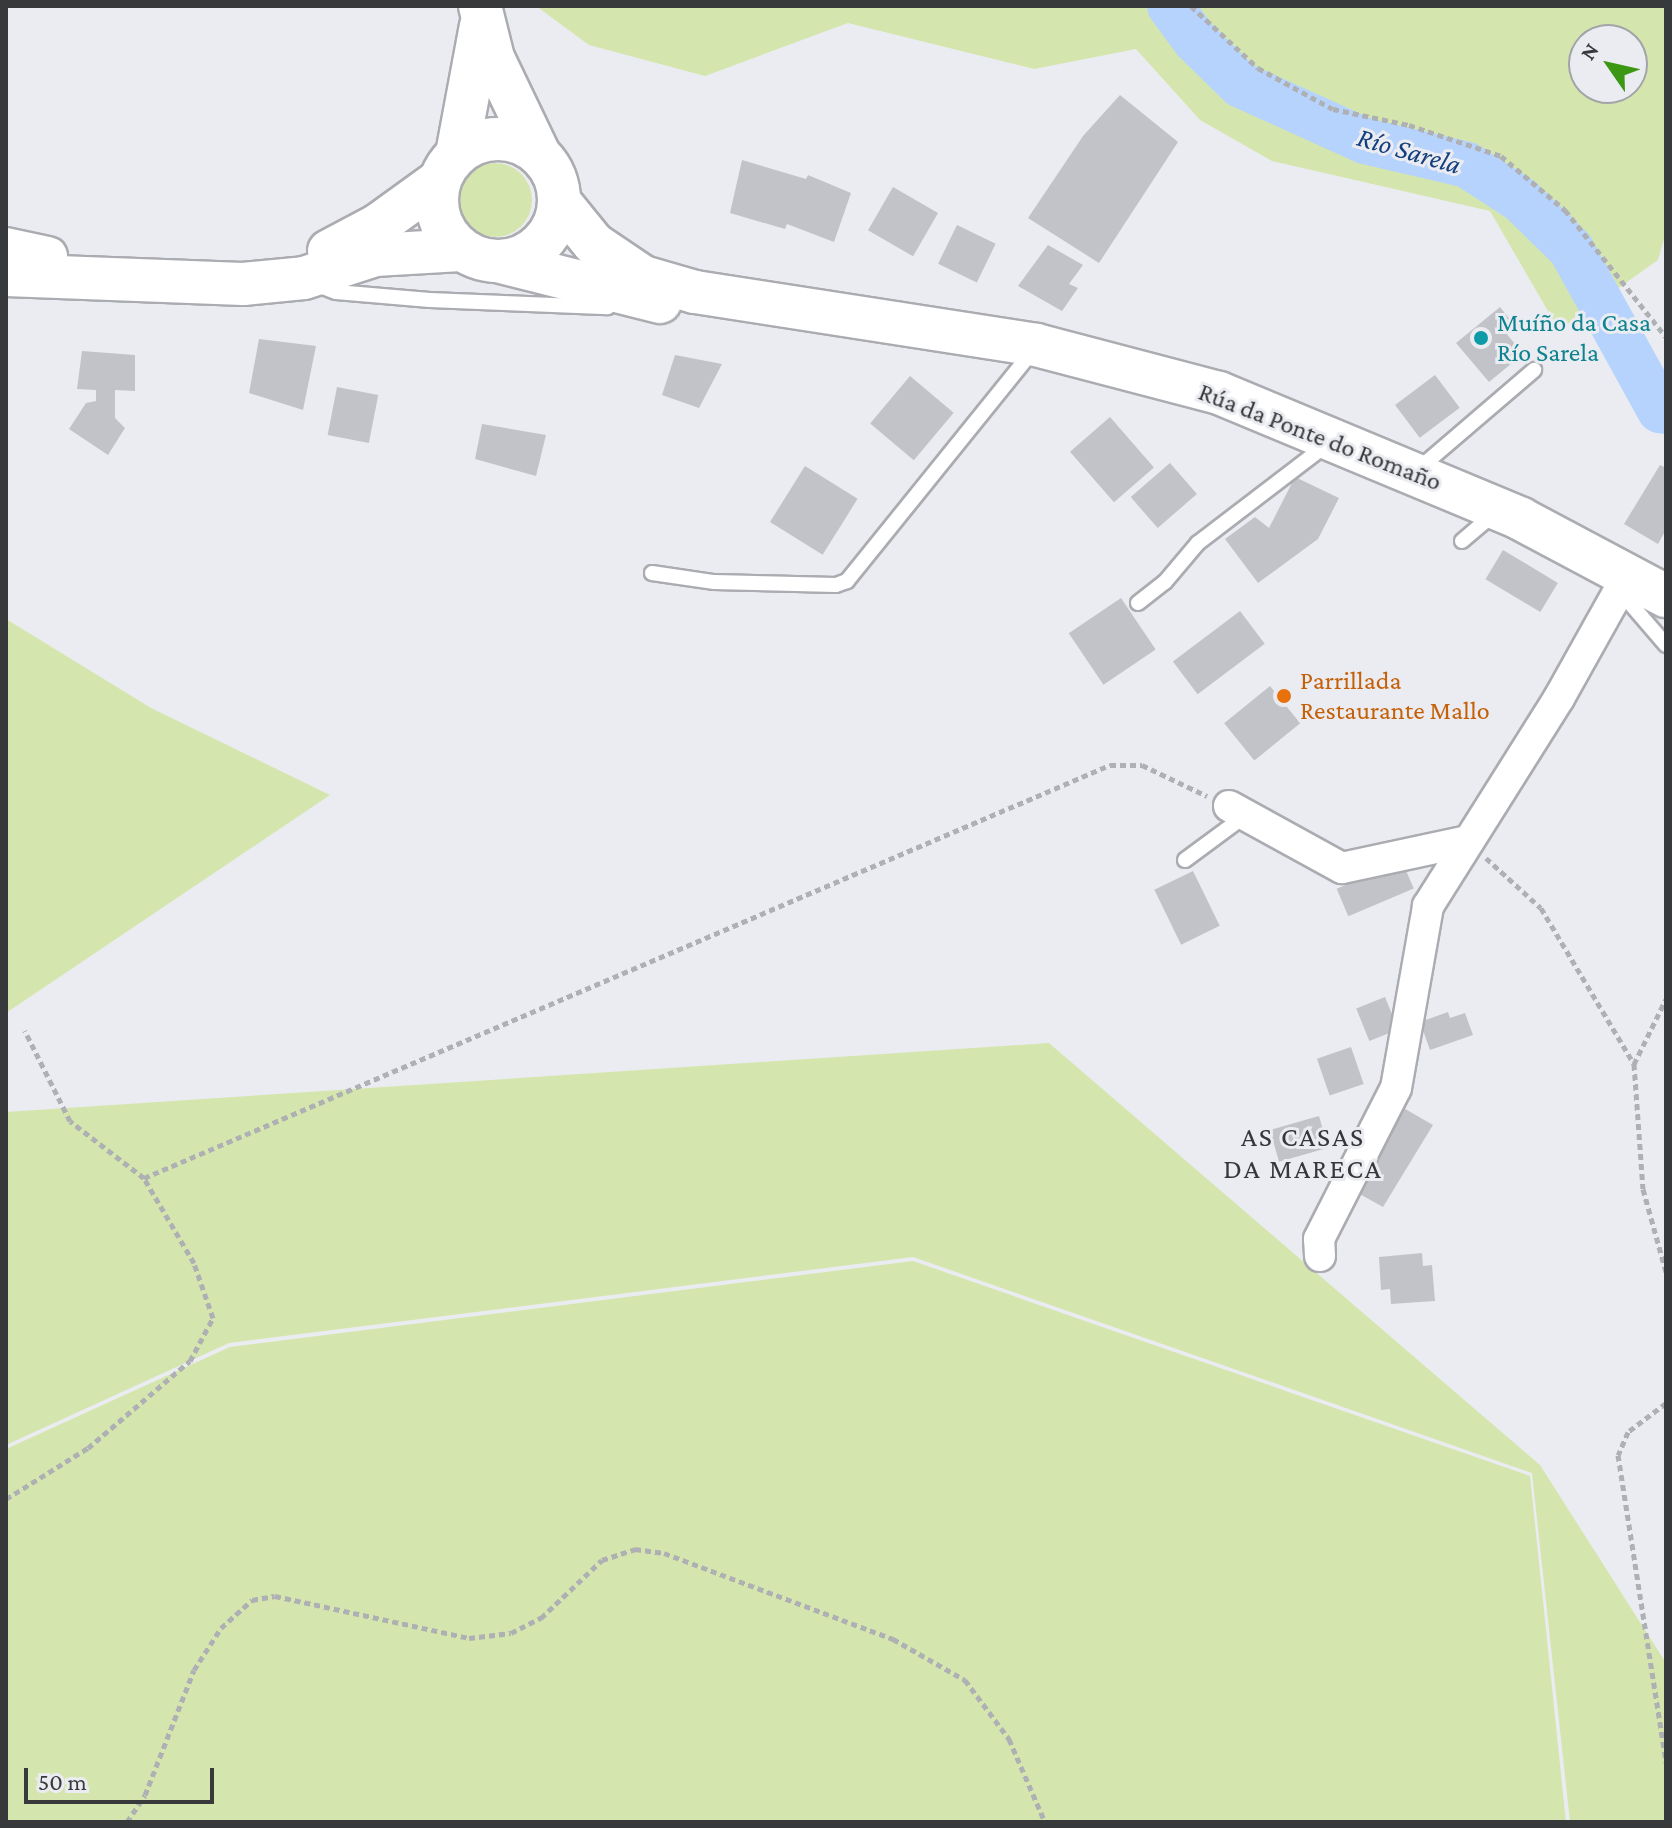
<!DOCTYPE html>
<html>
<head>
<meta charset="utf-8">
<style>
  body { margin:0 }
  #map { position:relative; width:1672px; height:1828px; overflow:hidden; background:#ebecf1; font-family:"Crimson Pro",serif }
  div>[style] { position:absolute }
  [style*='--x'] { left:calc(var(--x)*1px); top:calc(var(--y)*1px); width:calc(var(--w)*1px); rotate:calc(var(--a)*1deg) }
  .green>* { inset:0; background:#d4e6ad }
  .round { border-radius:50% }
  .river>* { height:46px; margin:-23px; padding:0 23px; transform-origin:23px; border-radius:23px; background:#b6d3fd }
  .building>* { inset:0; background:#c2c3c8; transform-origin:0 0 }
  .path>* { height:5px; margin-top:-2.5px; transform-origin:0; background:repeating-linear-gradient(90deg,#afb0b4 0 6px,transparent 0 10px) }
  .roads { filter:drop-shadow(2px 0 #abacb1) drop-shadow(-2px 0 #abacb1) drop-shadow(0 2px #abacb1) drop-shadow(0 -2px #abacb1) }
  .service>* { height:14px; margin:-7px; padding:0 7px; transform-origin:7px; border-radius:7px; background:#fff }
  .minor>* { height:30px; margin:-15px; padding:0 15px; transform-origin:15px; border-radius:15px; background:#fff }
  .tertiary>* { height:38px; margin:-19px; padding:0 19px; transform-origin:19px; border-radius:19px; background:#fff }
  .secondary>* { height:42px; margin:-21px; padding:0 21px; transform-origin:21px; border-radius:21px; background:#fff }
  .secondary>.ring { margin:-21px; padding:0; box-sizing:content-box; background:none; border:42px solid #fff; border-radius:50% }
  .dots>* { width:22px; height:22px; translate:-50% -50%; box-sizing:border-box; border:4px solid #ebecf1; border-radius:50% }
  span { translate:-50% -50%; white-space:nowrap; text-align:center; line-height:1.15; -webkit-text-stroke:6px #ebecf1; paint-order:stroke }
  .culture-label { font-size:26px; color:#0d838f }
  .left { translate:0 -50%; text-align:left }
  .street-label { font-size:26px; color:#38393b }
  .food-label { font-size:26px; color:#c56008 }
  .water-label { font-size:28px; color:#133f7c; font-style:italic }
  .neighbourhood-label { font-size:28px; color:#36373b; letter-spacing:2px }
  .frame { position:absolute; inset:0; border:8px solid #38393b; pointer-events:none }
  .north { position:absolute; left:1568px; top:24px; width:80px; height:80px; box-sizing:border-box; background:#ebecf1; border:2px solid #a3a4a8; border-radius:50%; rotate:304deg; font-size:22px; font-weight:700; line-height:32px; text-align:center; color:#38393b }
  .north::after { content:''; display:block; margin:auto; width:28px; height:36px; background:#3c9712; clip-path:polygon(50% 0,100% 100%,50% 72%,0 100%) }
  .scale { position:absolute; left:24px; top:1768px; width:190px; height:36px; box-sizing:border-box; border:4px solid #38393b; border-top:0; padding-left:10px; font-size:24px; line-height:28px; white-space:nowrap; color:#38393b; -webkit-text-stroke:6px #ebecf1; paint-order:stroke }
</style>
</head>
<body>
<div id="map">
  <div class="green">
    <div style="clip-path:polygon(evenodd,536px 6px,1666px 6px,1666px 232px,1658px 260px,1559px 330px,1490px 211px,1272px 161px,1200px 120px,1136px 49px,1034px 69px,848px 23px,705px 76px,589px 45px,536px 6px,1584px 40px,1632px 40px,1632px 88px,1584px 88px,1584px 40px)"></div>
    <div class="round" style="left:458px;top:163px;width:74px;height:74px"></div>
    <div style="clip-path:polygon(6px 619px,151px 708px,330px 795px,6px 1013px)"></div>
    <div style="clip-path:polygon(1049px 1043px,1540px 1465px,1666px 1663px,1666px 1822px,1570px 1822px,1532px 1473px,913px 1257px,229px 1343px,6px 1445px,6px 1112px)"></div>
    <div style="clip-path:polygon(913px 1261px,1530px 1476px,1566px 1822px,6px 1822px,6px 1449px,230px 1347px)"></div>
  </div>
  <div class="river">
    <div style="--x:1170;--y:6;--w:42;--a:53.7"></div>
    <div style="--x:1195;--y:40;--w:64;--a:44.4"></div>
    <div style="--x:1241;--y:85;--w:136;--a:24.3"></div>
    <div style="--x:1365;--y:141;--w:105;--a:13.2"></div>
    <div style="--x:1467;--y:165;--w:64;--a:32.9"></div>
    <div style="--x:1521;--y:200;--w:70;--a:44.4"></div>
    <div style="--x:1571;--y:249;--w:184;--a:61.1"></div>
    <div style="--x:1660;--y:410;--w:6;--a:9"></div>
  </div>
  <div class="building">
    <div style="clip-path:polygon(1120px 95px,1178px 142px,1099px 263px,1028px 218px,1083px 136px)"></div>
    <div style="clip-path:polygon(742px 160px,806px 179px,808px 175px,851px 193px,834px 242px,787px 224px,785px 229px,730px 213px)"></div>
    <div style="left:893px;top:187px;width:52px;height:50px;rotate:30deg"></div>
    <div style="left:957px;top:225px;width:43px;height:43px;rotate:26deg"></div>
    <div style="clip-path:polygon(1048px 245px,1083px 265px,1069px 284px,1078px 288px,1062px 311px,1018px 286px)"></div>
    <div style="clip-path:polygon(1500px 307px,1515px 326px,1506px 333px,1523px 354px,1489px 382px,1456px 343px)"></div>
    <div style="clip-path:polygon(259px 339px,316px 346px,303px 410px,249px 393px)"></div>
    <div style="clip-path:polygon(82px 351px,135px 355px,135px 391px,115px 390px,115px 418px,125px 428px,108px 455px,69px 429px,86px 403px,96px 401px,96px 390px,77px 389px)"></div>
    <div style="clip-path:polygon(675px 355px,722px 364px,699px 408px,662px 395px)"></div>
    <div style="left:1435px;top:375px;width:41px;height:50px;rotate:53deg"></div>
    <div style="left:910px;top:376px;width:57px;height:62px;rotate:40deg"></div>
    <div style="left:337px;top:387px;width:42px;height:49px;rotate:11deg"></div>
    <div style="left:1110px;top:417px;width:67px;height:53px;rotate:49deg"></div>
    <div style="clip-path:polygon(482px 424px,546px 435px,536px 476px,475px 459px)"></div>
    <div style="left:1170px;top:463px;width:41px;height:52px;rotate:49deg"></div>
    <div style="clip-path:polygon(1660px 465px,1666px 468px,1666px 530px,1658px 544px,1624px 524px)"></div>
    <div style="left:805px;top:466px;width:62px;height:66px;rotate:32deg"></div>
    <div style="clip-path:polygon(1295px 477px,1339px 498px,1318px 539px,1258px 583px,1225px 539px,1255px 517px,1269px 528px)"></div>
    <div style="left:1503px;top:550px;width:64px;height:34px;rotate:31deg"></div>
    <div style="left:1121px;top:598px;width:62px;height:63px;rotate:56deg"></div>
    <div style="left:1240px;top:611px;width:41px;height:84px;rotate:53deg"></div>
    <div style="left:1270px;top:686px;width:48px;height:59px;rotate:51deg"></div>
    <div style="left:1402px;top:861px;width:30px;height:71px;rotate:67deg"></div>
    <div style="left:1193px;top:871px;width:61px;height:43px;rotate:64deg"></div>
    <div style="left:1385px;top:997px;width:35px;height:31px;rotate:68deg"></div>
    <div style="clip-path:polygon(1448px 1012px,1450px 1018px,1465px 1013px,1473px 1035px,1430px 1050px,1420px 1022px)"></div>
    <div style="left:1351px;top:1047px;width:39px;height:36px;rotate:71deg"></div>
    <div style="clip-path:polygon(1400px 1106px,1433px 1125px,1383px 1207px,1356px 1192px)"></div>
    <div style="left:1319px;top:1116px;width:33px;height:51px;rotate:74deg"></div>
    <div style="clip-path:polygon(1422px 1253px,1423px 1266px,1432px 1265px,1435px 1301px,1391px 1304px,1390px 1289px,1381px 1290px,1379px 1257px)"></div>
  </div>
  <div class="path">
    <div style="--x:1191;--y:6;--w:91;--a:42.8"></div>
    <div style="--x:1258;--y:68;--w:85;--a:28.7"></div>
    <div style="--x:1333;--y:109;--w:78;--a:11.9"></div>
    <div style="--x:1409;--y:125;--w:97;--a:18.6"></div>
    <div style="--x:1501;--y:156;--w:84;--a:40.2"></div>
    <div style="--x:1565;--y:210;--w:162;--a:51.5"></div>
    <div style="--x:1486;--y:858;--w:74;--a:42.3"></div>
    <div style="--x:1541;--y:908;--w:182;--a:59.2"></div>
    <div style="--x:1634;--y:1064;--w:125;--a:85.9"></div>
    <div style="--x:1643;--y:1189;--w:86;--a:74.5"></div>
    <div style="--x:1634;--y:1064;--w:72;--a:-63.8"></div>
    <div style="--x:144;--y:1178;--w:1051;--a:-23.15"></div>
    <div style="--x:1110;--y:765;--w:32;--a:0"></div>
    <div style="--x:1142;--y:765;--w:72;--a:25.5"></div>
    <div style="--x:1666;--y:1403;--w:48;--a:142.7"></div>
    <div style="--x:1628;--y:1432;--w:25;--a:113"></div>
    <div style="--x:1618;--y:1455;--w:312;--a:81.1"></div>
    <div style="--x:6;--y:1499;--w:97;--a:-31.9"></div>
    <div style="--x:88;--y:1448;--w:134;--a:-40.5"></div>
    <div style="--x:190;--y:1361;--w:49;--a:-61.9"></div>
    <div style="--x:213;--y:1318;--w:58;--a:-109.1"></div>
    <div style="--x:194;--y:1263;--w:99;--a:-120.5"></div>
    <div style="--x:144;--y:1178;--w:93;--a:-142.4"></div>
    <div style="--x:70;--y:1121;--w:101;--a:-116.6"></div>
    <div style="--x:127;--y:1822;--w:32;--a:-56"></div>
    <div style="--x:145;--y:1795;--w:134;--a:-68.6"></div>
    <div style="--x:194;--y:1670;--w:50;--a:-57.3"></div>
    <div style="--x:221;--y:1628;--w:42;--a:-42.1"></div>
    <div style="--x:252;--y:1600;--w:23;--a:-10"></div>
    <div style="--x:275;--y:1596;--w:198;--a:12.2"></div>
    <div style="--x:469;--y:1638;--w:42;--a:-6.8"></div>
    <div style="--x:511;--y:1633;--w:34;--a:-27"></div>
    <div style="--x:541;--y:1618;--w:84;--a:-43.6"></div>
    <div style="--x:602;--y:1560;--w:35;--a:-18"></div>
    <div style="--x:635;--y:1549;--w:29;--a:8"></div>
    <div style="--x:664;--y:1553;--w:245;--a:20.6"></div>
    <div style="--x:893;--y:1639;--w:83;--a:29.7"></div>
    <div style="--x:965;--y:1680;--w:74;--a:53.3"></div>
    <div style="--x:1009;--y:1739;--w:90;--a:66.6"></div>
  </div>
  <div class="roads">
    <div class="service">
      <div style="--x:315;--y:284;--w:22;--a:21"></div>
      <div style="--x:336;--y:292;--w:94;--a:4.9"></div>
      <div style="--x:430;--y:300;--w:178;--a:2.3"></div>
      <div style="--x:1415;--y:472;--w:157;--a:-40.6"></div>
      <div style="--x:1462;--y:541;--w:43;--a:-40.3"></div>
      <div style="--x:652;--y:573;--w:63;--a:8.3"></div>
      <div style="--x:714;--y:582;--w:122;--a:1.4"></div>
      <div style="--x:836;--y:585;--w:12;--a:-20"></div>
      <div style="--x:847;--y:581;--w:298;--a:-51.1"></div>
      <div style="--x:1617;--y:588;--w:75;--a:49.3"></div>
      <div style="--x:1138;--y:603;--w:34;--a:-38"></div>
      <div style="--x:1165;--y:582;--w:51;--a:-49.8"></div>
      <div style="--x:1198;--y:543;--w:161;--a:-37.4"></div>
      <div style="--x:1185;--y:860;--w:76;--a:-36.4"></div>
    </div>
    <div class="minor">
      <div style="--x:1229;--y:806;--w:129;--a:28.8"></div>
      <div style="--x:1342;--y:868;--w:124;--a:-12.1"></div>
      <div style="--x:1320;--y:1256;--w:17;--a:-93"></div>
      <div style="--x:1319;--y:1239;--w:169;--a:-63"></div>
      <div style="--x:1396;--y:1088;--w:185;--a:-80"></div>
      <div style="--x:1428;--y:906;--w:246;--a:-57.8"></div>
      <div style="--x:1559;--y:698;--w:143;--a:-60.8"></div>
    </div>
    <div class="tertiary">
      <div style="--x:6;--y:247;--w:43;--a:12.1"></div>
    </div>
    <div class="secondary">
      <div style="--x:480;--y:6;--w:54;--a:76"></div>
      <div style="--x:493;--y:58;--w:106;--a:64.4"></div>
      <div class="ring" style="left:437px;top:139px;width:80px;height:80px"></div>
      <div style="--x:457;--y:154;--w:130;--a:-79.4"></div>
      <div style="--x:559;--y:201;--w:55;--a:50.9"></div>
      <div style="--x:594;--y:244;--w:59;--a:34"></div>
      <div style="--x:643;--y:277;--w:54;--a:16.1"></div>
      <div style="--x:695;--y:292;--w:345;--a:8.8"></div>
      <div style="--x:1036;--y:345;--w:189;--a:14.7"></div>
      <div style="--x:1219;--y:393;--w:327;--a:22.6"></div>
      <div style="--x:1521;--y:519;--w:164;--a:28"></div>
      <div style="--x:329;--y:251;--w:55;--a:-28"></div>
      <div style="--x:378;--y:225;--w:75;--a:-35.8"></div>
      <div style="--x:501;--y:262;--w:164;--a:14.1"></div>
      <div style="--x:6;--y:275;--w:237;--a:2.2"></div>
      <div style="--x:243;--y:284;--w:61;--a:-5.6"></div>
      <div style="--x:304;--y:278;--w:75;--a:-17.9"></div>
      <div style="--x:375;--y:255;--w:86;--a:-3.3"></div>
    </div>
  </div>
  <div class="dots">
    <div style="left:1481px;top:338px;background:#0f9aa8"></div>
    <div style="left:1284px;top:696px;background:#e8710a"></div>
  </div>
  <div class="culture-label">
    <span class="left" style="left:1497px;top:338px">Muíño da Casa<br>Río Sarela</span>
  </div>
  <div class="street-label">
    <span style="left:1320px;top:437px;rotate:21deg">Rúa da Ponte do Romaño</span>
  </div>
  <div class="food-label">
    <span class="left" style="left:1300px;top:696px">Parrillada<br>Restaurante Mallo</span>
  </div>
  <div class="water-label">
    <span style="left:1409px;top:151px;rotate:16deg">Río Sarela</span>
  </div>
  <div class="neighbourhood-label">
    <span style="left:1303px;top:1153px">AS CASAS<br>DA MARECA</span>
  </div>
  <div class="frame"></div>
  <div class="north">N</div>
  <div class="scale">50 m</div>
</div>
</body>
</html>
